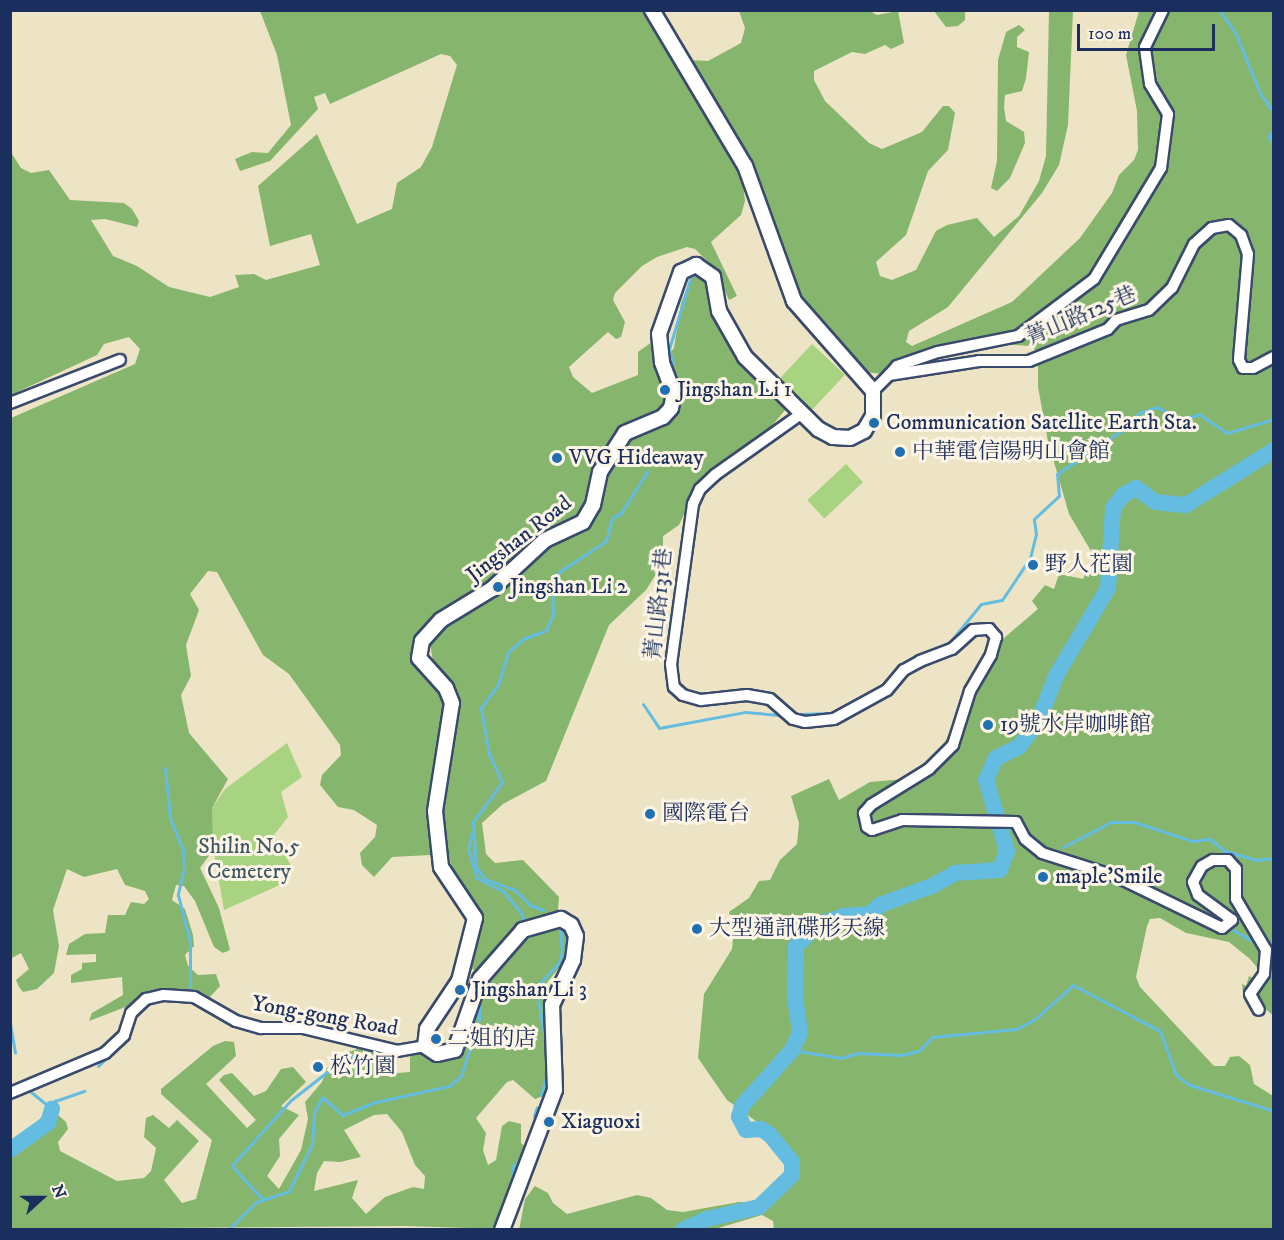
<!DOCTYPE html>
<html>
<head>
<meta charset="utf-8">
<style>
  body { margin:0 }
  #map { position:relative; width:1284px; height:1240px; overflow:hidden; background:#ece4c4; font-family:"IM FELL DW Pica","Noto Serif TC",serif }
  div>[style] { position:absolute }
  [style*='--x'] { left:calc(var(--x)*1px); top:calc(var(--y)*1px); width:calc(var(--w)*1px); rotate:calc(var(--a)*1deg) }
  .green>* { inset:0; background:#a8d380; transform-origin:0 0 }
  .forest>* { inset:0; background:#86b56e }
  .stream>* { height:3px; margin:-1.5px; padding:0 1.5px; transform-origin:1.5px; border-radius:1.5px; background:#64bce1 }
  .river>* { height:16px; margin:-8px; padding:0 8px; transform-origin:8px; border-radius:8px; background:#64bce1 }
  .roads { filter:drop-shadow(2px 0 #3a4a6d) drop-shadow(-2px 0 #3a4a6d) drop-shadow(0 2px #3a4a6d) drop-shadow(0 -2px #3a4a6d) }
  .minor>* { height:10px; margin:-5px; padding:0 5px; transform-origin:5px; border-radius:5px; background:#fff }
  .tertiary>* { height:14px; margin:-7px; padding:0 7px; transform-origin:7px; border-radius:7px; background:#fff }
  .dots>* { width:16px; height:16px; translate:-50% -50%; box-sizing:border-box; border:3px solid #fcf5e5; border-radius:50% }
  span { translate:-50% -50%; white-space:nowrap; text-align:center; line-height:1.15; -webkit-text-stroke:6px #fcf5e5; paint-order:stroke }
  .street-label { font-size:22px; color:#1b2f5e }
  .poi-label { font-size:22px; color:#1b2f5e }
  .left { translate:0 -50%; text-align:left }
  .park-label { font-size:22px; color:#3e5866 }
  .frame { position:absolute; inset:0; border:12px solid #1b2f5e; pointer-events:none }
  .north { position:absolute; left:12px; top:1168px; width:60px; height:60px; -webkit-text-stroke:4px #fcf5e5; paint-order:stroke; rotate:69deg; font-size:16px; font-weight:700; line-height:24px; text-align:center; color:#1b2f5e }
  .north::after { content:''; display:block; margin:auto; width:21px; height:27px; background:#1b2f5e; clip-path:polygon(50% 0,100% 100%,50% 72%,0 100%) }
  .scale { position:absolute; left:1077px; top:24px; width:138px; height:27px; box-sizing:border-box; border:3px solid #1b2f5e; border-top:0; padding-left:8px; font-size:18px; line-height:21px; white-space:nowrap; color:#1b2f5e; -webkit-text-stroke:4px #fcf5e5; paint-order:stroke }
</style>
</head>
<body>
<div id="map">
  <div class="green">
    <div style="left:812px;top:344px;width:45px;height:48px;rotate:43deg"></div>
    <div style="left:846px;top:464px;width:25px;height:53px;rotate:47deg"></div>
    <div style="clip-path:polygon(287px 743px,302px 777px,281px 792px,288px 817px,274px 835px,293px 869px,280px 885px,224px 910px,210px 829px,212px 808px,225px 789px)"></div>
  </div>
  <div class="forest">
    <div style="clip-path:polygon(868px 10px,877px 15px,898px 11px,904px 43px,891px 49px,885px 45px,865px 54px,852px 52px,814px 71px,814px 80px,825px 101px,869px 143px,882px 149px,922px 132px,943px 106px,949px 106px,955px 113px,948px 150px,928px 171px,906px 235px,876px 262px,880px 276px,892px 280px,916px 270px,936px 231px,947px 225px,977px 218px,994px 237px,1019px 216px,1039px 181px,1046px 156px,1049px 11px,1073px 11px,1068px 125px,1059px 165px,1042px 193px,948px 307px,909px 331px,906px 342px,912px 346px,1012px 302px,1080px 238px,1112px 193px,1119px 175px,1134px 160px,1138px 150px,1137px 111px,1126px 55px,1139px 11px,1273px 11px,1273px 1015px,1243px 992px,1242px 984px,1246px 986px,1249px 976px,1253px 978px,1260px 971px,1250px 959px,1229px 942px,1186px 933px,1160px 918px,1150px 919px,1147px 926px,1136px 977px,1140px 987px,1214px 1066px,1225px 1066px,1230px 1057px,1239px 1056px,1250px 1065px,1254px 1084px,1273px 1096px,1273px 1229px,774px 1230px,773px 1221px,762px 1215px,715px 1229px,519px 1230px,525px 1199px,535px 1186px,548px 1193px,553px 1203px,567px 1214px,637px 1195px,651px 1198px,667px 1210px,683px 1212px,739px 1202px,763px 1203px,795px 1178px,796px 1167px,779px 1138px,727px 1100px,698px 1058px,704px 994px,732px 949px,734px 930px,729px 912px,749px 898px,759px 881px,770px 880px,780px 860px,797px 844px,799px 823px,791px 796px,829px 779px,839px 800px,870px 782px,905px 779px,940px 754px,989px 640px,1004px 638px,1038px 609px,1032px 601px,1045px 585px,1054px 589px,1059px 574px,1083px 579px,1094px 556px,1069px 514px,1048px 441px,1038px 387px,1038px 352px,1029px 346px,964px 341px,945px 346px,882px 374px,865px 372px,798px 300px,785px 260px,689px 60px,708px 61px,741px 43px,745px 28px,739px 11px)"></div>
    <div style="clip-path:polygon(260px 11px,646px 11px,731px 153px,743px 184px,745px 201px,741px 215px,711px 242px,737px 296px,729px 300px,714px 268px,695px 249px,687px 247px,657px 257px,642px 266px,615px 293px,613px 300px,625px 322px,621px 337px,616px 339px,608px 332px,569px 367px,573px 377px,592px 393px,638px 375px,638px 352px,656px 339px,669px 354px,674px 348px,681px 303px,691px 278px,700px 273px,706px 277px,715px 306px,783px 399px,786px 409px,769px 429px,730px 455px,697px 487px,679px 525px,663px 536px,663px 563px,646px 590px,609px 625px,546px 781px,503px 804px,482px 823px,486px 854px,495px 863px,523px 860px,559px 897px,558px 910px,538px 921px,478px 973px,470px 967px,470px 960px,481px 922px,478px 909px,457px 880px,440px 833px,450px 683px,433px 661px,430px 644px,416px 652px,440px 685px,444px 701px,430px 816px,432px 851px,430px 855px,392px 857px,374px 877px,362px 865px,360px 853px,375px 837px,377px 825px,354px 810px,338px 807px,320px 785px,322px 775px,341px 755px,340px 745px,289px 674px,263px 655px,217px 572px,208px 571px,190px 594px,199px 610px,186px 645px,191px 676px,181px 695px,189px 733px,228px 779px,212px 808px,213px 850px,200px 868px,219px 908px,230px 950px,223px 953px,214px 947px,195px 901px,184px 886px,176px 885px,172px 900px,185px 909px,193px 935px,194px 946px,185px 955px,188px 966px,198px 975px,216px 974px,220px 986px,208px 999px,192px 990px,152px 993px,136px 1003px,89px 1021px,92px 1013px,123px 995px,122px 977px,71px 983px,71px 975px,82px 969px,82px 963px,96px 962px,96px 954px,66px 955px,69px 944px,85px 934px,105px 933px,108px 915px,125px 915px,131px 902px,144px 904px,149px 899px,145px 891px,125px 885px,117px 869px,84px 877px,67px 869px,53px 910px,59px 946px,54px 973px,37px 989px,23px 992px,19px 987px,16px 980px,29px 969px,21px 953px,10px 959px,11px 418px,135px 364px,140px 349px,129px 337px,104px 344px,97px 355px,11px 395px,10px 151px,21px 168px,31px 173px,49px 170px,70px 200px,124px 203px,132px 209px,139px 221px,137px 227px,105px 219px,91px 220px,113px 256px,137px 266px,169px 287px,210px 297px,239px 287px,235px 275px,254px 274px,266px 280px,320px 265px,311px 234px,270px 246px,258px 186px,317px 134px,357px 224px,392px 209px,397px 183px,421px 167px,432px 147px,457px 65px,450px 56px,441px 54px,330px 104px,325px 93px,314px 97px,318px 109px,270px 161px,240px 171px,235px 159px,252px 152px,268px 153px,291px 125px,277px 55px)"></div>
    <div style="clip-path:polygon(934px 11px,965px 11px,965px 20px,958px 26px,946px 27px)"></div>
    <div style="clip-path:polygon(1019px 25px,1025px 30px,1017px 37px,1017px 47px,1029px 52px,1026px 78px,1022px 91px,1005px 95px,1004px 107px,1006px 121px,1024px 132px,1025px 143px,1010px 178px,997px 191px,991px 188px,997px 161px,998px 60px,1006px 32px)"></div>
    <div style="clip-path:polygon(evenodd,559px 924px,571px 937px,566px 959px,546px 984px,551px 1085px,546px 1095px,535px 1099px,513px 1080px,507px 1082px,476px 1118px,486px 1133px,483px 1150px,488px 1165px,496px 1160px,502px 1126px,509px 1121px,521px 1124px,521px 1143px,531px 1152px,500px 1229px,404px 1226px,11px 1229px,10px 1154px,44px 1114px,58px 1115px,66px 1122px,68px 1129px,58px 1142px,60px 1151px,117px 1181px,144px 1178px,151px 1171px,156px 1148px,144px 1137px,146px 1118px,153px 1115px,169px 1128px,177px 1120px,199px 1141px,164px 1180px,182px 1203px,196px 1199px,212px 1140px,161px 1094px,161px 1089px,213px 1046px,225px 1041px,234px 1042px,236px 1056px,206px 1084px,247px 1128px,256px 1120px,219px 1080px,224px 1075px,232px 1073px,254px 1096px,266px 1091px,281px 1069px,293px 1067px,306px 1082px,281px 1106px,299px 1115px,279px 1139px,280px 1156px,267px 1176px,279px 1189px,301px 1150px,308px 1119px,305px 1102px,322px 1082px,327px 1068px,346px 1053px,366px 1046px,377px 1050px,380px 1066px,387px 1074px,410px 1072px,410px 1052px,424px 1049px,443px 1059px,480px 989px,512px 952px,542px 928px,559px 924px,387px 1114px,402px 1132px,415px 1165px,425px 1176px,424px 1189px,413px 1187px,385px 1197px,366px 1214px,352px 1198px,358px 1180px,314px 1191px,317px 1173px,324px 1161px,340px 1162px,361px 1157px,344px 1130px,374px 1115px,387px 1114px)"></div>
  </div>
  <div class="stream">
    <div style="--x:1219;--y:10;--w:27;--a:54"></div>
    <div style="--x:1235;--y:32;--w:66;--a:67.7"></div>
    <div style="--x:1260;--y:93;--w:25;--a:56"></div>
    <div style="--x:1274;--y:126;--w:11;--a:117"></div>
    <div style="--x:1269;--y:136;--w:11;--a:63"></div>
    <div style="--x:673;--y:364;--w:16;--a:-105"></div>
    <div style="--x:669;--y:349;--w:76;--a:-73.2"></div>
    <div style="--x:884;--y:686;--w:30;--a:-49"></div>
    <div style="--x:904;--y:663;--w:51;--a:-24.5"></div>
    <div style="--x:950;--y:642;--w:49;--a:-50.8"></div>
    <div style="--x:981;--y:604;--w:21;--a:-11"></div>
    <div style="--x:1002;--y:600;--w:50;--a:-56.3"></div>
    <div style="--x:1030;--y:558;--w:25;--a:-76"></div>
    <div style="--x:1036;--y:534;--w:15;--a:-98"></div>
    <div style="--x:1034;--y:519;--w:34;--a:-43"></div>
    <div style="--x:1059;--y:496;--w:22;--a:-95"></div>
    <div style="--x:1057;--y:474;--w:77;--a:-33.9"></div>
    <div style="--x:1121;--y:431;--w:25;--a:-45"></div>
    <div style="--x:1139;--y:413;--w:19;--a:-18"></div>
    <div style="--x:1157;--y:407;--w:27;--a:28"></div>
    <div style="--x:1181;--y:420;--w:19;--a:-18"></div>
    <div style="--x:1199;--y:414;--w:34;--a:34"></div>
    <div style="--x:1227;--y:433;--w:49;--a:-16.6"></div>
    <div style="--x:643;--y:704;--w:29;--a:56"></div>
    <div style="--x:659;--y:728;--w:87;--a:-10.5"></div>
    <div style="--x:745;--y:712;--w:34;--a:5"></div>
    <div style="--x:800;--y:714;--w:31;--a:-2"></div>
    <div style="--x:831;--y:713;--w:41;--a:-25.9"></div>
    <div style="--x:165;--y:768;--w:50;--a:84.3"></div>
    <div style="--x:170;--y:818;--w:35;--a:68"></div>
    <div style="--x:183;--y:850;--w:18;--a:87"></div>
    <div style="--x:184;--y:868;--w:28;--a:103"></div>
    <div style="--x:178;--y:895;--w:48;--a:75.4"></div>
    <div style="--x:190;--y:941;--w:50;--a:90"></div>
    <div style="--x:472;--y:833;--w:16;--a:104"></div>
    <div style="--x:468;--y:849;--w:30;--a:73"></div>
    <div style="--x:477;--y:878;--w:30;--a:27"></div>
    <div style="--x:504;--y:892;--w:28;--a:51"></div>
    <div style="--x:522;--y:914;--w:5;--a:79"></div>
    <div style="--x:523;--y:919;--w:16;--a:130"></div>
    <div style="--x:1063;--y:847;--w:54;--a:-27.5"></div>
    <div style="--x:1111;--y:822;--w:23;--a:0"></div>
    <div style="--x:1134;--y:822;--w:62;--a:17.9"></div>
    <div style="--x:1193;--y:841;--w:17;--a:-7"></div>
    <div style="--x:1210;--y:839;--w:17;--a:40"></div>
    <div style="--x:1223;--y:850;--w:34;--a:17"></div>
    <div style="--x:1255;--y:860;--w:19;--a:-6"></div>
    <div style="--x:543;--y:910;--w:14;--a:-159"></div>
    <div style="--x:530;--y:905;--w:21;--a:-135"></div>
    <div style="--x:515;--y:890;--w:32;--a:-160"></div>
    <div style="--x:485;--y:879;--w:15;--a:-127"></div>
    <div style="--x:476;--y:867;--w:45;--a:-93.8"></div>
    <div style="--x:473;--y:822;--w:49;--a:-54.1"></div>
    <div style="--x:502;--y:782;--w:31;--a:-115"></div>
    <div style="--x:489;--y:754;--w:47;--a:-99.9"></div>
    <div style="--x:481;--y:708;--w:29;--a:-54"></div>
    <div style="--x:498;--y:685;--w:34;--a:-73"></div>
    <div style="--x:508;--y:652;--w:20;--a:-41"></div>
    <div style="--x:523;--y:639;--w:25;--a:-21"></div>
    <div style="--x:546;--y:630;--w:17;--a:-65"></div>
    <div style="--x:553;--y:615;--w:25;--a:-92"></div>
    <div style="--x:552;--y:590;--w:19;--a:-69"></div>
    <div style="--x:559;--y:572;--w:56;--a:-33.4"></div>
    <div style="--x:606;--y:541;--w:24;--a:-75"></div>
    <div style="--x:612;--y:518;--w:10;--a:-29"></div>
    <div style="--x:621;--y:513;--w:49;--a:-57.6"></div>
    <div style="--x:1233;--y:930;--w:28;--a:30"></div>
    <div style="--x:482;--y:993;--w:26;--a:-59"></div>
    <div style="--x:10;--y:1024;--w:29;--a:80"></div>
    <div style="--x:547;--y:1050;--w:51;--a:-100.2"></div>
    <div style="--x:538;--y:1000;--w:18;--a:-81"></div>
    <div style="--x:541;--y:982;--w:25;--a:-47"></div>
    <div style="--x:558;--y:964;--w:12;--a:-70"></div>
    <div style="--x:562;--y:953;--w:27;--a:-94"></div>
    <div style="--x:792;--y:1050;--w:50;--a:9.3"></div>
    <div style="--x:841;--y:1058;--w:18;--a:-16"></div>
    <div style="--x:858;--y:1053;--w:43;--a:2.7"></div>
    <div style="--x:901;--y:1055;--w:18;--a:-13"></div>
    <div style="--x:919;--y:1051;--w:19;--a:-47"></div>
    <div style="--x:932;--y:1037;--w:84;--a:-5.4"></div>
    <div style="--x:1016;--y:1029;--w:20;--a:-27"></div>
    <div style="--x:1034;--y:1020;--w:52;--a:-41.9"></div>
    <div style="--x:1073;--y:985;--w:98;--a:27.9"></div>
    <div style="--x:1160;--y:1031;--w:47;--a:70"></div>
    <div style="--x:1176;--y:1075;--w:17;--a:36"></div>
    <div style="--x:1190;--y:1085;--w:88;--a:17.2"></div>
    <div style="--x:98;--y:1066;--w:40;--a:-43"></div>
    <div style="--x:31;--y:1092;--w:27;--a:39"></div>
    <div style="--x:52;--y:1109;--w:9;--a:-69"></div>
    <div style="--x:55;--y:1101;--w:31;--a:-19"></div>
    <div style="--x:541;--y:1095;--w:25;--a:-74"></div>
    <div style="--x:534;--y:1116;--w:9;--a:-72"></div>
    <div style="--x:233;--y:1164;--w:86;--a:-47.8"></div>
    <div style="--x:291;--y:1100;--w:68;--a:-37.9"></div>
    <div style="--x:345;--y:1058;--w:22;--a:-13"></div>
    <div style="--x:366;--y:1053;--w:5;--a:-79"></div>
    <div style="--x:232;--y:1166;--w:46;--a:47.6"></div>
    <div style="--x:512;--y:1185;--w:18;--a:-87"></div>
    <div style="--x:513;--y:1167;--w:20;--a:-49"></div>
    <div style="--x:493;--y:1229;--w:12;--a:-55"></div>
    <div style="--x:228;--y:1230;--w:40;--a:-45"></div>
    <div style="--x:256;--y:1202;--w:35;--a:-18"></div>
    <div style="--x:289;--y:1191;--w:52;--a:-63.9"></div>
    <div style="--x:312;--y:1144;--w:31;--a:-86"></div>
    <div style="--x:314;--y:1113;--w:18;--a:-63"></div>
    <div style="--x:322;--y:1097;--w:28;--a:41"></div>
    <div style="--x:343;--y:1115;--w:35;--a:-22"></div>
    <div style="--x:376;--y:1102;--w:75;--a:-12.4"></div>
    <div style="--x:449;--y:1086;--w:16;--a:-40"></div>
    <div style="--x:461;--y:1076;--w:60;--a:-72.5"></div>
    <div style="--x:479;--y:1019;--w:17;--a:-90"></div>
  </div>
  <div class="river">
    <div style="--x:10;--y:1150;--w:47;--a:-35.4"></div>
    <div style="--x:48;--y:1123;--w:15;--a:-74"></div>
    <div style="--x:683;--y:1230;--w:26;--a:-25"></div>
    <div style="--x:707;--y:1219;--w:53;--a:-13"></div>
    <div style="--x:759;--y:1207;--w:46;--a:-44.1"></div>
    <div style="--x:792;--y:1175;--w:13;--a:-90"></div>
    <div style="--x:792;--y:1162;--w:35;--a:-129"></div>
    <div style="--x:770;--y:1135;--w:11;--a:-146"></div>
    <div style="--x:761;--y:1129;--w:15;--a:176"></div>
    <div style="--x:746;--y:1130;--w:15;--a:-118"></div>
    <div style="--x:739;--y:1117;--w:11;--a:-75"></div>
    <div style="--x:742;--y:1106;--w:75;--a:-48.2"></div>
    <div style="--x:792;--y:1050;--w:19;--a:-65"></div>
    <div style="--x:800;--y:1033;--w:35;--a:-98"></div>
    <div style="--x:795;--y:998;--w:52;--a:-88.9"></div>
    <div style="--x:796;--y:946;--w:32;--a:-44"></div>
    <div style="--x:819;--y:924;--w:25;--a:-18"></div>
    <div style="--x:843;--y:916;--w:27;--a:-4"></div>
    <div style="--x:870;--y:914;--w:13;--a:-42"></div>
    <div style="--x:880;--y:905;--w:55;--a:-20.1"></div>
    <div style="--x:932;--y:886;--w:26;--a:-29"></div>
    <div style="--x:955;--y:873;--w:45;--a:-3.8"></div>
    <div style="--x:1000;--y:870;--w:20;--a:-70"></div>
    <div style="--x:1007;--y:851;--w:74;--a:-106.5"></div>
    <div style="--x:986;--y:780;--w:24;--a:-66"></div>
    <div style="--x:996;--y:758;--w:25;--a:-26"></div>
    <div style="--x:1019;--y:747;--w:34;--a:-53"></div>
    <div style="--x:1039;--y:720;--w:47;--a:-68.9"></div>
    <div style="--x:1056;--y:676;--w:102;--a:-59.4"></div>
    <div style="--x:1108;--y:588;--w:80;--a:-86.4"></div>
    <div style="--x:1113;--y:508;--w:16;--a:-52"></div>
    <div style="--x:1123;--y:495;--w:15;--a:-28"></div>
    <div style="--x:1136;--y:488;--w:24;--a:36"></div>
    <div style="--x:1155;--y:502;--w:31;--a:6"></div>
    <div style="--x:1186;--y:505;--w:104;--a:-32"></div>
  </div>
  <div class="roads">
    <div class="minor">
      <div style="--x:889;--y:375;--w:12;--a:-48"></div>
      <div style="--x:897;--y:366;--w:43;--a:-18.9"></div>
      <div style="--x:938;--y:352;--w:82;--a:-11.3"></div>
      <div style="--x:1018;--y:336;--w:95;--a:-36.9"></div>
      <div style="--x:1094;--y:279;--w:130;--a:-58.9"></div>
      <div style="--x:1161;--y:168;--w:54;--a:-82.6"></div>
      <div style="--x:1168;--y:114;--w:35;--a:-121"></div>
      <div style="--x:1150;--y:84;--w:37;--a:-98"></div>
      <div style="--x:1145;--y:47;--w:41;--a:-64.1"></div>
      <div style="--x:873;--y:391;--w:23;--a:-45"></div>
      <div style="--x:889;--y:375;--w:91;--a:-8.8"></div>
      <div style="--x:979;--y:361;--w:50;--a:0"></div>
      <div style="--x:1029;--y:361;--w:85;--a:-22.1"></div>
      <div style="--x:1108;--y:329;--w:12;--a:-48"></div>
      <div style="--x:1116;--y:320;--w:34;--a:-17"></div>
      <div style="--x:1149;--y:310;--w:32;--a:-44"></div>
      <div style="--x:1172;--y:288;--w:49;--a:-63.4"></div>
      <div style="--x:1194;--y:244;--w:24;--a:-42"></div>
      <div style="--x:1212;--y:228;--w:17;--a:-10"></div>
      <div style="--x:1229;--y:225;--w:16;--a:40"></div>
      <div style="--x:1241;--y:235;--w:20;--a:70"></div>
      <div style="--x:1248;--y:254;--w:106;--a:94.9"></div>
      <div style="--x:1239;--y:360;--w:9;--a:63"></div>
      <div style="--x:1243;--y:368;--w:10;--a:0"></div>
      <div style="--x:1253;--y:368;--w:24;--a:-28"></div>
      <div style="--x:10;--y:403;--w:118;--a:-21.4"></div>
      <div style="--x:801;--y:414;--w:105;--a:144.7"></div>
      <div style="--x:715;--y:475;--w:21;--a:137"></div>
      <div style="--x:700;--y:489;--w:17;--a:115"></div>
      <div style="--x:693;--y:504;--w:162;--a:97.8"></div>
      <div style="--x:671;--y:664;--w:23;--a:83"></div>
      <div style="--x:674;--y:687;--w:12;--a:42"></div>
      <div style="--x:683;--y:695;--w:19;--a:16"></div>
      <div style="--x:701;--y:700;--w:46;--a:-6.2"></div>
      <div style="--x:747;--y:695;--w:23;--a:10"></div>
      <div style="--x:770;--y:699;--w:30;--a:41"></div>
      <div style="--x:793;--y:719;--w:12;--a:14"></div>
      <div style="--x:805;--y:722;--w:29;--a:-6"></div>
      <div style="--x:834;--y:719;--w:60;--a:-28.7"></div>
      <div style="--x:887;--y:690;--w:26;--a:-50"></div>
      <div style="--x:904;--y:670;--w:18;--a:-29"></div>
      <div style="--x:920;--y:661;--w:34;--a:-21"></div>
      <div style="--x:952;--y:649;--w:28;--a:-42"></div>
      <div style="--x:973;--y:630;--w:16;--a:-4"></div>
      <div style="--x:989;--y:629;--w:11;--a:49"></div>
      <div style="--x:996;--y:637;--w:19;--a:106"></div>
      <div style="--x:991;--y:655;--w:42;--a:120.3"></div>
      <div style="--x:970;--y:691;--w:57;--a:107.5"></div>
      <div style="--x:953;--y:745;--w:34;--a:135"></div>
      <div style="--x:929;--y:769;--w:68;--a:148.2"></div>
      <div style="--x:871;--y:805;--w:11;--a:131"></div>
      <div style="--x:864;--y:813;--w:14;--a:78"></div>
      <div style="--x:867;--y:827;--w:6;--a:31"></div>
      <div style="--x:872;--y:830;--w:32;--a:-18"></div>
      <div style="--x:902;--y:820;--w:114;--a:1"></div>
      <div style="--x:1016;--y:822;--w:19;--a:62"></div>
      <div style="--x:1025;--y:839;--w:22;--a:39"></div>
      <div style="--x:1042;--y:853;--w:77;--a:17.5"></div>
      <div style="--x:1115;--y:876;--w:119;--a:25.9"></div>
      <div style="--x:1222;--y:928;--w:13;--a:-39"></div>
      <div style="--x:1232;--y:920;--w:42;--a:-143.7"></div>
      <div style="--x:1198;--y:895;--w:14;--a:-111"></div>
      <div style="--x:1193;--y:882;--w:18;--a:-61"></div>
      <div style="--x:1202;--y:866;--w:13;--a:-29"></div>
      <div style="--x:1213;--y:860;--w:15;--a:0"></div>
      <div style="--x:1228;--y:860;--w:12;--a:48"></div>
      <div style="--x:1236;--y:869;--w:30;--a:90"></div>
      <div style="--x:1236;--y:899;--w:59;--a:59.5"></div>
      <div style="--x:1266;--y:950;--w:24;--a:95"></div>
      <div style="--x:1264;--y:974;--w:24;--a:125"></div>
      <div style="--x:1250;--y:994;--w:18;--a:61"></div>
      <div style="--x:10;--y:1093;--w:103;--a:-22.8"></div>
      <div style="--x:105;--y:1053;--w:26;--a:-43"></div>
      <div style="--x:124;--y:1035;--w:23;--a:-72"></div>
      <div style="--x:131;--y:1013;--w:21;--a:-43"></div>
      <div style="--x:146;--y:999;--w:18;--a:-13"></div>
      <div style="--x:164;--y:995;--w:30;--a:4"></div>
      <div style="--x:194;--y:997;--w:48;--a:29.7"></div>
      <div style="--x:236;--y:1021;--w:26;--a:16"></div>
      <div style="--x:261;--y:1028;--w:42;--a:0"></div>
      <div style="--x:303;--y:1028;--w:97;--a:13.7"></div>
      <div style="--x:397;--y:1051;--w:28;--a:-10"></div>
    </div>
    <div class="tertiary">
      <div style="--x:502;--y:1230;--w:150;--a:-69.3"></div>
      <div style="--x:555;--y:1090;--w:85;--a:-92"></div>
      <div style="--x:552;--y:1005;--w:50;--a:-65"></div>
      <div style="--x:573;--y:960;--w:24;--a:-83"></div>
      <div style="--x:576;--y:936;--w:12;--a:-114"></div>
      <div style="--x:571;--y:925;--w:12;--a:-149"></div>
      <div style="--x:561;--y:919;--w:40;--a:164"></div>
      <div style="--x:523;--y:930;--w:65;--a:131.3"></div>
      <div style="--x:480;--y:979;--w:75;--a:109.4"></div>
      <div style="--x:455;--y:1050;--w:18;--a:167"></div>
      <div style="--x:437;--y:1054;--w:14;--a:-146"></div>
      <div style="--x:425;--y:1046;--w:17;--a:-83"></div>
      <div style="--x:427;--y:1029;--w:58;--a:-56.3"></div>
      <div style="--x:459;--y:981;--w:65;--a:-75.7"></div>
      <div style="--x:475;--y:918;--w:61;--a:-123.7"></div>
      <div style="--x:441;--y:867;--w:56;--a:-96.1"></div>
      <div style="--x:435;--y:811;--w:109;--a:-81.1"></div>
      <div style="--x:452;--y:703;--w:16;--a:-112"></div>
      <div style="--x:446;--y:688;--w:40;--a:-132"></div>
      <div style="--x:419;--y:658;--w:17;--a:-80"></div>
      <div style="--x:422;--y:641;--w:28;--a:-48"></div>
      <div style="--x:441;--y:620;--w:60;--a:-31.3"></div>
      <div style="--x:492;--y:589;--w:72;--a:-42.8"></div>
      <div style="--x:545;--y:540;--w:42;--a:-25.3"></div>
      <div style="--x:583;--y:522;--w:20;--a:-60"></div>
      <div style="--x:593;--y:505;--w:34;--a:-78"></div>
      <div style="--x:600;--y:472;--w:46;--a:-57.3"></div>
      <div style="--x:625;--y:433;--w:41;--a:-22.8"></div>
      <div style="--x:663;--y:417;--w:12;--a:-48"></div>
      <div style="--x:671;--y:408;--w:14;--a:-78"></div>
      <div style="--x:674;--y:394;--w:34;--a:-111"></div>
      <div style="--x:662;--y:362;--w:28;--a:-96"></div>
      <div style="--x:659;--y:334;--w:66;--a:-70.5"></div>
      <div style="--x:681;--y:272;--w:17;--a:-25"></div>
      <div style="--x:696;--y:265;--w:21;--a:35"></div>
      <div style="--x:713;--y:277;--w:35;--a:80"></div>
      <div style="--x:719;--y:311;--w:53;--a:60.5"></div>
      <div style="--x:745;--y:357;--w:103;--a:44.6"></div>
      <div style="--x:818;--y:429;--w:17;--a:28"></div>
      <div style="--x:833;--y:437;--w:17;--a:3"></div>
      <div style="--x:850;--y:438;--w:16;--a:-27"></div>
      <div style="--x:864;--y:431;--w:17;--a:-59"></div>
      <div style="--x:873;--y:416;--w:25;--a:-90"></div>
      <div style="--x:873;--y:391;--w:120;--a:-131.3"></div>
      <div style="--x:794;--y:301;--w:144;--a:-109.9"></div>
      <div style="--x:745;--y:166;--w:182;--a:-120.8"></div>
    </div>
  </div>
  <div class="dots">
    <div style="left:665px;top:390px;background:#1f6fb2"></div>
    <div style="left:874px;top:423px;background:#1f6fb2"></div>
    <div style="left:900px;top:452px;background:#1f6fb2"></div>
    <div style="left:557px;top:458px;background:#1f6fb2"></div>
    <div style="left:1033px;top:565px;background:#1f6fb2"></div>
    <div style="left:498px;top:587px;background:#1f6fb2"></div>
    <div style="left:988px;top:725px;background:#1f6fb2"></div>
    <div style="left:650px;top:814px;background:#1f6fb2"></div>
    <div style="left:1043px;top:877px;background:#1f6fb2"></div>
    <div style="left:697px;top:929px;background:#1f6fb2"></div>
    <div style="left:460px;top:990px;background:#1f6fb2"></div>
    <div style="left:436px;top:1039px;background:#1f6fb2"></div>
    <div style="left:318px;top:1067px;background:#1f6fb2"></div>
    <div style="left:549px;top:1122px;background:#1f6fb2"></div>
  </div>
  <div class="street-label">
    <span style="left:1081px;top:316px;rotate:-23deg">菁山路125巷</span>
    <span style="left:519px;top:539px;rotate:-38deg">Jingshan Road</span>
    <span style="left:659px;top:604px;rotate:-84deg">菁山路131巷</span>
    <span style="left:325px;top:1016px;rotate:10deg">Yong-gong Road</span>
  </div>
  <div class="poi-label">
    <span class="left" style="left:677px;top:390px">Jingshan Li 1</span>
    <span class="left" style="left:886px;top:423px">Communication Satellite Earth Sta.</span>
    <span class="left" style="left:912px;top:452px">中華電信陽明山會館</span>
    <span class="left" style="left:569px;top:458px">VVG Hideaway</span>
    <span class="left" style="left:1045px;top:565px">野人花園</span>
    <span class="left" style="left:510px;top:587px">Jingshan Li 2</span>
    <span class="left" style="left:1000px;top:725px">19號水岸咖啡館</span>
    <span class="left" style="left:662px;top:814px">國際電台</span>
    <span class="left" style="left:1055px;top:877px">maple'Smile</span>
    <span class="left" style="left:709px;top:929px">大型通訊碟形天線</span>
    <span class="left" style="left:472px;top:990px">Jingshan Li 3</span>
    <span class="left" style="left:448px;top:1039px">二姐的店</span>
    <span class="left" style="left:330px;top:1067px">松竹園</span>
    <span class="left" style="left:561px;top:1122px">Xiaguoxi</span>
  </div>
  <div class="park-label">
    <span style="left:249px;top:859px">Shilin No.5<br>Cemetery</span>
  </div>
  <div class="frame"></div>
  <div class="north">N</div>
  <div class="scale">100 m</div>
</div>
</body>
</html>
